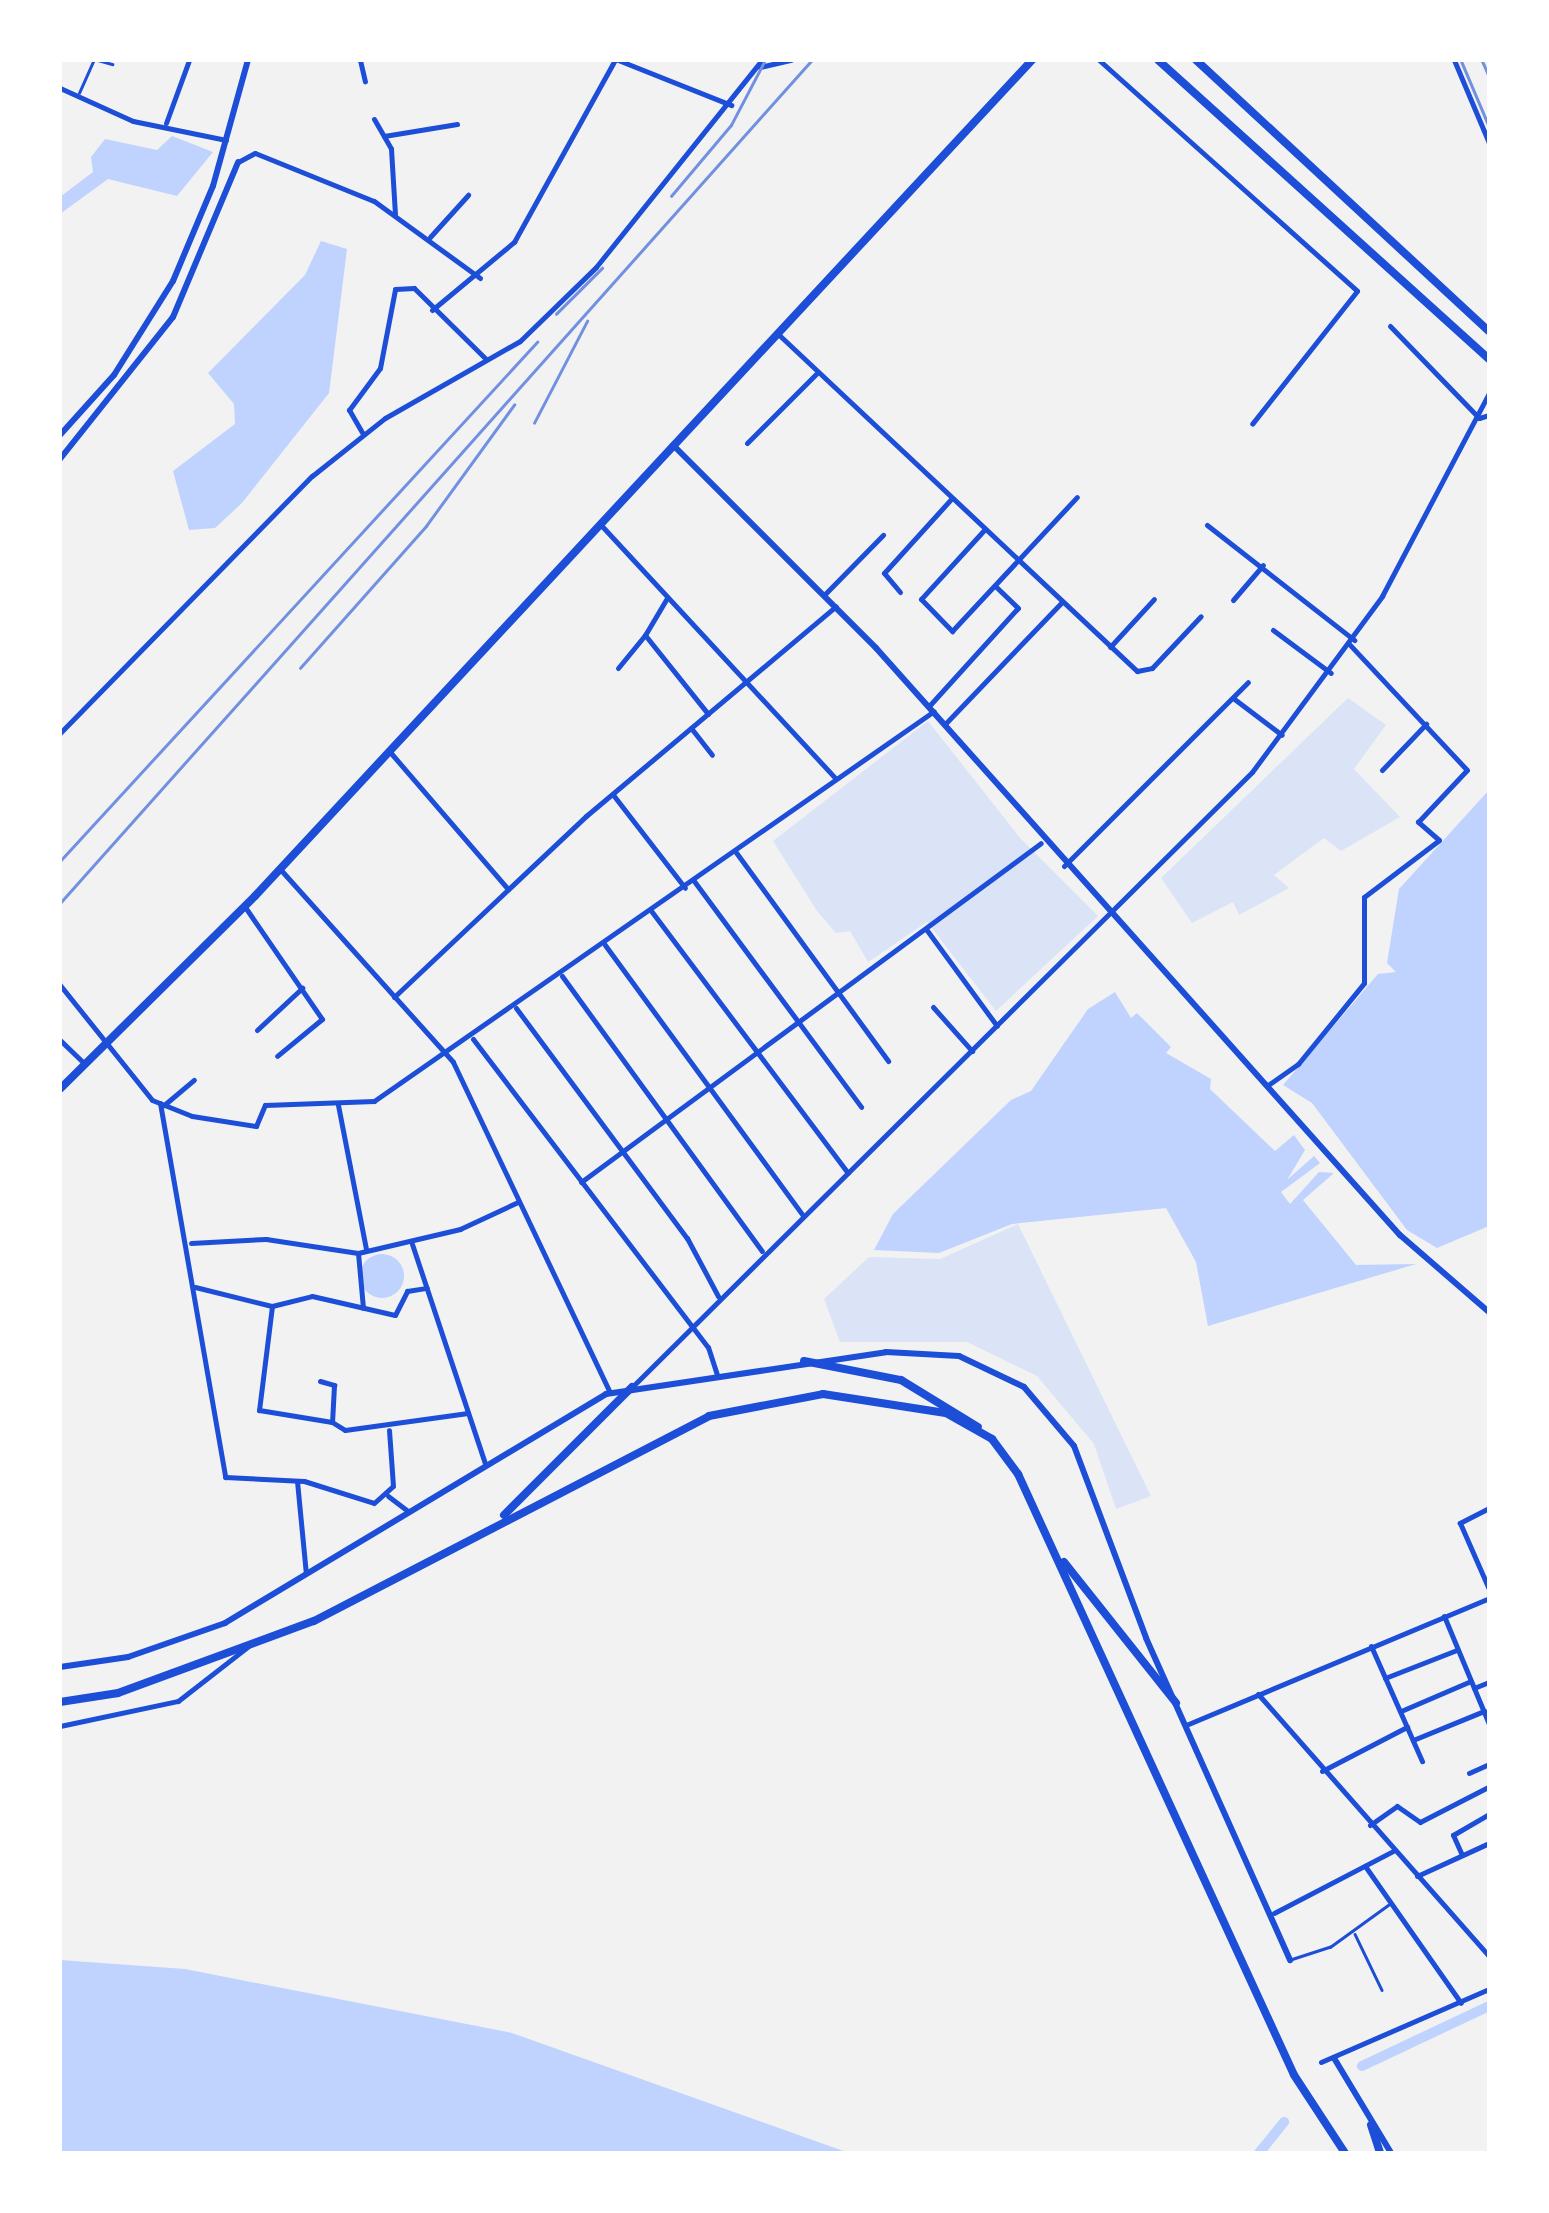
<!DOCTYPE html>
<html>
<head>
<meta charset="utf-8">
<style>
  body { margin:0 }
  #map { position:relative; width:1549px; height:2213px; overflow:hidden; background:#f2f2f2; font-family:"Noto Sans",sans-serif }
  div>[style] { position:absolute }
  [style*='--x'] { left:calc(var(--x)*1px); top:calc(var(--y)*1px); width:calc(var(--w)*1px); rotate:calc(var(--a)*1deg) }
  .green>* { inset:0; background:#dbe4f7 }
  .water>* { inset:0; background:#bfd3fe }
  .round { border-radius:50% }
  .canal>* { height:10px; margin:-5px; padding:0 5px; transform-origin:5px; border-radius:5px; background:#bfd3fe }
  .service>* { height:2.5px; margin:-1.25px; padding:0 1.25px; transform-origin:1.25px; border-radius:1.25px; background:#1d4ed8 }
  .minor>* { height:5px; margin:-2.5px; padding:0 2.5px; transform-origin:2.5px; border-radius:2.5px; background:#1d4ed8 }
  .tertiary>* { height:6px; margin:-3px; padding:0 3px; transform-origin:3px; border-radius:3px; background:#1d4ed8 }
  .secondary>* { height:8px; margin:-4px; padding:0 4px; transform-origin:4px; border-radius:4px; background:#1d4ed8 }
  .primary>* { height:8px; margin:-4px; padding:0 4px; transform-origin:4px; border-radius:4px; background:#1d4ed8 }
  .rail>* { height:2.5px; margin:-1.25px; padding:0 1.25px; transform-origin:1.25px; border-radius:1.25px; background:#7290e2 }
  span { translate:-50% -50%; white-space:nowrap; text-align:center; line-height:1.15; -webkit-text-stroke:10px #fff; paint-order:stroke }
  .frame { position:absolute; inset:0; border:62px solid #fff; pointer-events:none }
</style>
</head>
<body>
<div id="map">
  <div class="green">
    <div style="clip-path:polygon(1348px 698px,1386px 725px,1354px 769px,1400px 817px,1341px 851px,1324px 838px,1274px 875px,1289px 888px,1239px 915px,1233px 902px,1192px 923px,1161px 878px)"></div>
    <div style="clip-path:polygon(928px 721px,1021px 839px,1098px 916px,996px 1011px,927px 922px,868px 962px,850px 931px,836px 933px,817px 911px,773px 841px)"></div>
    <div style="clip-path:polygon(1018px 1224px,1151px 1496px,1116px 1509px,1094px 1444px,1037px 1376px,967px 1342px,840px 1342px,824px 1299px,869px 1257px,940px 1259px)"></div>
  </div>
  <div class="water">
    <div style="clip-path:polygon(172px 136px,213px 152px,177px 196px,108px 179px,60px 214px,60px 197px,93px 172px,91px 157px,105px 139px,157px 150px)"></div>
    <div style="clip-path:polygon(321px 241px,347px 249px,329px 393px,242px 503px,215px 528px,189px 530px,173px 471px,235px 424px,234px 404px,208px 373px,305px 275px)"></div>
    <div style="clip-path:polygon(1489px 790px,1489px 1226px,1437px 1248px,1407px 1230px,1312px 1103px,1283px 1085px,1378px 974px,1396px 972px,1387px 963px,1399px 889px)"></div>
    <div style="clip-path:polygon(1115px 992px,1131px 1018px,1137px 1013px,1171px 1047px,1166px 1053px,1211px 1079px,1210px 1089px,1275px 1151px,1294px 1135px,1305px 1150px,1287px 1180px,1314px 1156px,1320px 1163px,1281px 1192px,1290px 1204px,1319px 1172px,1334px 1173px,1303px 1200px,1356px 1265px,1416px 1264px,1208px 1326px,1196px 1262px,1166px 1208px,1012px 1224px,939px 1253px,874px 1250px,893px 1214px,1011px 1100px,1031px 1091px,1088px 1009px)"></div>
    <div class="round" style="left:360px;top:1254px;width:44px;height:44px"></div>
    <div style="clip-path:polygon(60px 1960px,185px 1969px,512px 2033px,849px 2153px,60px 2153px)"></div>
  </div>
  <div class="canal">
    <div style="--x:1362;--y:2066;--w:140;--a:-25.3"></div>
    <div style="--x:1259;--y:2153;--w:40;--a:-51"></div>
  </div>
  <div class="service">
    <div style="--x:98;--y:60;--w:15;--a:16"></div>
    <div style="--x:79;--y:93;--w:36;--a:-66"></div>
    <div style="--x:1355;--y:1934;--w:62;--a:64.3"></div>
    <div style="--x:1292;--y:1959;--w:40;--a:-18"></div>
    <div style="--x:1330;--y:1947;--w:72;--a:-35.9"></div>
  </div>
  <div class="minor">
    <div style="--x:360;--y:60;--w:22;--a:77"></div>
    <div style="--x:618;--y:60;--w:122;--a:21.7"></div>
    <div style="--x:1099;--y:60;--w:346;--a:41.8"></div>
    <div style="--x:1357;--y:291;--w:169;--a:128.3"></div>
    <div style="--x:1454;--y:60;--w:90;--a:67.1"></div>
    <div style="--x:760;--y:67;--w:32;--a:-13"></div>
    <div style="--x:60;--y:88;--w:80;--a:24.3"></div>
    <div style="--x:133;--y:121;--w:95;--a:11.5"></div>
    <div style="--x:374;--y:119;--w:34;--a:60"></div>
    <div style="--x:391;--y:149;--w:65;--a:86.5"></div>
    <div style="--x:166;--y:123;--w:67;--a:-69.9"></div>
    <div style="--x:384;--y:136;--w:74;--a:-9.3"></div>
    <div style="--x:238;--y:162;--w:19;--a:-28"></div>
    <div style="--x:255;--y:153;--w:128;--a:22"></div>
    <div style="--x:374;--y:201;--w:131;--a:36"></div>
    <div style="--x:430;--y:237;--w:57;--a:-47.9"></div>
    <div style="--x:432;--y:310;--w:107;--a:-39.7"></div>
    <div style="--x:514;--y:242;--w:208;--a:-61"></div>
    <div style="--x:1390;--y:326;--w:128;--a:45.9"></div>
    <div style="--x:1479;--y:418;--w:10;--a:-17"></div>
    <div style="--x:777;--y:333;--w:494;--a:43.2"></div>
    <div style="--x:1137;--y:671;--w:15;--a:-11"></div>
    <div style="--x:1152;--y:668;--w:71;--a:-46.7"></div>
    <div style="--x:363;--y:434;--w:28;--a:-120"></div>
    <div style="--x:349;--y:410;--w:52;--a:-53.6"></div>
    <div style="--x:380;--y:368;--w:80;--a:-79.2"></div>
    <div style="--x:395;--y:289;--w:19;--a:-3"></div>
    <div style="--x:414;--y:288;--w:101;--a:44.6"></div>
    <div style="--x:747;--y:443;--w:100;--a:-45"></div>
    <div style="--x:600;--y:524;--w:346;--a:47.2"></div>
    <div style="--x:1207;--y:525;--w:187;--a:38"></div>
    <div style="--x:985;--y:529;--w:95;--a:132.4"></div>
    <div style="--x:921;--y:599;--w:45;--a:45.9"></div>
    <div style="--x:952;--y:631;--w:183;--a:-47"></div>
    <div style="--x:900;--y:592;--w:25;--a:-130"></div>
    <div style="--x:884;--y:573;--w:101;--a:-47.8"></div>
    <div style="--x:825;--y:594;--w:83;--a:-45.5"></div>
    <div style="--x:667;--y:598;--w:43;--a:120.7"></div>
    <div style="--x:645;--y:635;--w:101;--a:51.4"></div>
    <div style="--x:1233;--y:600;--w:46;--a:-49.4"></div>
    <div style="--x:1273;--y:630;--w:72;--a:36.6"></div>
    <div style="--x:1110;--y:647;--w:65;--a:-47.5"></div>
    <div style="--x:618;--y:668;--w:43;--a:-50.7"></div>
    <div style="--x:1233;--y:698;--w:61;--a:37.1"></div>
    <div style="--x:929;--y:706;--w:132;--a:-47.8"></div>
    <div style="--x:1018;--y:608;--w:32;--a:-136"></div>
    <div style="--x:945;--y:724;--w:169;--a:-46.2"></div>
    <div style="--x:691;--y:728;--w:34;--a:52"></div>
    <div style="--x:60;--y:733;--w:360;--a:-45.6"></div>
    <div style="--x:312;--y:476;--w:93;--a:-38.5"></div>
    <div style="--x:385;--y:418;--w:155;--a:-29.7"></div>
    <div style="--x:520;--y:341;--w:106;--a:-44.2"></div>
    <div style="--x:596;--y:267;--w:265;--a:-51.3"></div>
    <div style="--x:390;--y:752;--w:181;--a:49.3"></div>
    <div style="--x:1382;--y:770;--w:64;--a:-46.3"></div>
    <div style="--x:614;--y:796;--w:116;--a:52.3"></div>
    <div style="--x:735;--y:851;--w:260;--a:53.9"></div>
    <div style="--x:1064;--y:866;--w:260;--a:-45"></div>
    <div style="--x:280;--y:869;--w:259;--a:48.1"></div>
    <div style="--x:453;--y:1062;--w:366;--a:64.6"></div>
    <div style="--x:694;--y:881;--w:281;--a:53.5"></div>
    <div style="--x:245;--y:907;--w:136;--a:55.5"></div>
    <div style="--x:322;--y:1019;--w:58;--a:140.6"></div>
    <div style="--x:652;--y:912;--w:326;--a:53.1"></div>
    <div style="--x:926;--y:929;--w:120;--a:53.8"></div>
    <div style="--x:605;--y:945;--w:336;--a:53.8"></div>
    <div style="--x:562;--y:976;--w:340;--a:54"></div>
    <div style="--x:60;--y:985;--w:147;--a:51.3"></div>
    <div style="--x:152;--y:1100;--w:43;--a:21.8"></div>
    <div style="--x:192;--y:1116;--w:65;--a:8.9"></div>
    <div style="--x:256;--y:1126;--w:23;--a:-67"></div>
    <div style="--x:265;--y:1105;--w:109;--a:-2.1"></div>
    <div style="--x:374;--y:1101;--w:682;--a:-34.85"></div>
    <div style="--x:394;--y:997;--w:264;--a:-43.3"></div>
    <div style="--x:586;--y:816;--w:326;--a:-40"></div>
    <div style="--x:933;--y:1007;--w:59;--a:48.4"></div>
    <div style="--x:516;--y:1008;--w:287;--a:53.4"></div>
    <div style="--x:687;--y:1238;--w:66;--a:61.9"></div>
    <div style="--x:257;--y:1030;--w:62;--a:-43"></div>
    <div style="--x:473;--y:1039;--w:387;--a:52.7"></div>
    <div style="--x:708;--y:1347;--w:28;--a:72"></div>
    <div style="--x:60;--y:1040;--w:32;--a:44"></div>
    <div style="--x:1268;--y:1085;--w:37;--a:-35"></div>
    <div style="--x:1298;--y:1064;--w:104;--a:-50.8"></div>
    <div style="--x:1364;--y:983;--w:86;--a:-90"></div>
    <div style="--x:1364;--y:897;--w:94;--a:-37.2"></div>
    <div style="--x:1439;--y:840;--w:28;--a:-139"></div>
    <div style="--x:1418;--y:822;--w:71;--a:-46.7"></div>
    <div style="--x:1467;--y:770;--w:171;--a:-133.1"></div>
    <div style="--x:160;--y:1103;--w:380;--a:80.1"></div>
    <div style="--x:225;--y:1477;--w:79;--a:2.9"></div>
    <div style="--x:304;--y:1481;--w:73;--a:17.4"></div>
    <div style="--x:374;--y:1503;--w:25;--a:-42"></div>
    <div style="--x:393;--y:1486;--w:56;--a:-94.1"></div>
    <div style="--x:164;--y:1105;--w:39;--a:-40"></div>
    <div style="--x:338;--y:1105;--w:147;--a:79"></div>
    <div style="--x:581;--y:1182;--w:571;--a:-36.39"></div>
    <div style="--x:191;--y:1243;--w:75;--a:-3.1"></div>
    <div style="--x:266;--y:1239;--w:93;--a:8.7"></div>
    <div style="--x:358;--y:1253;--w:105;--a:-13.2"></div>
    <div style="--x:460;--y:1229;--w:64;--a:-25"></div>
    <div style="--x:412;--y:1244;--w:232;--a:71.6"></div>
    <div style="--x:358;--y:1253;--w:55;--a:84.8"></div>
    <div style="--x:195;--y:1287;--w:79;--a:13.9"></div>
    <div style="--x:272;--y:1306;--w:41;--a:-14"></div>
    <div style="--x:312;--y:1296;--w:85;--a:12.9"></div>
    <div style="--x:395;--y:1315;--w:27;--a:-63"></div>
    <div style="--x:407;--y:1291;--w:20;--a:-9"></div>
    <div style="--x:272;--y:1306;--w:105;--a:97.1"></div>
    <div style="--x:259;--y:1410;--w:74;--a:9.3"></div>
    <div style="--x:320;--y:1381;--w:15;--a:16"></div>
    <div style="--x:334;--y:1385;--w:37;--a:93"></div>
    <div style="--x:332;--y:1422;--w:15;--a:32"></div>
    <div style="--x:345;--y:1430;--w:124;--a:-7.9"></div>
    <div style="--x:632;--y:1387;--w:873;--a:-44.77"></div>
    <div style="--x:1252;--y:772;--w:219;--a:-53.5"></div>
    <div style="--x:1382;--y:596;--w:229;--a:-62.2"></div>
    <div style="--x:297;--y:1481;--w:93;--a:84.5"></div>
    <div style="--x:388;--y:1496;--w:26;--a:37"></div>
    <div style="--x:1489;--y:1508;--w:33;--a:153"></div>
    <div style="--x:1460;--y:1523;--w:72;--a:66.3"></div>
    <div style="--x:1444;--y:1616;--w:117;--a:67.4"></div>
    <div style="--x:1371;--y:1646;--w:126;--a:66.1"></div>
    <div style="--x:1385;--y:1678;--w:77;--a:-21.3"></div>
    <div style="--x:1474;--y:1688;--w:16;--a:-22"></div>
    <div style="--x:1258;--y:1694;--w:349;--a:48.6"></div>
    <div style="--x:1401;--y:1711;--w:76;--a:-23.2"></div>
    <div style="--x:1186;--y:1725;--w:329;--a:-22.7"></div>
    <div style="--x:60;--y:1726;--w:121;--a:-12"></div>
    <div style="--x:178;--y:1701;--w:91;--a:-37.9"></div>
    <div style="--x:1413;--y:1740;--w:77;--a:-22.2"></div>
    <div style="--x:1322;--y:1771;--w:96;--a:-27.4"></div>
    <div style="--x:1469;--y:1773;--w:22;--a:-24"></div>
    <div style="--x:1370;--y:1825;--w:33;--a:-35"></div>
    <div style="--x:1397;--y:1806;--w:28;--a:35"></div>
    <div style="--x:1420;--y:1822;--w:76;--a:-27.2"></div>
    <div style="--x:1462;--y:1855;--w:22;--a:-114"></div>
    <div style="--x:1453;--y:1835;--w:42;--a:-30.3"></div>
    <div style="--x:1365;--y:1866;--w:167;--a:55"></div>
    <div style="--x:1417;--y:1876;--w:79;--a:-24.6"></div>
    <div style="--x:1274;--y:1913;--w:134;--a:-27.5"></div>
    <div style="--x:1321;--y:2062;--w:183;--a:-23.5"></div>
  </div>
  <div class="tertiary">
    <div style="--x:60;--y:435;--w:81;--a:-48"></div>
    <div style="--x:114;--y:375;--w:111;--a:-57.9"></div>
    <div style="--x:173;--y:281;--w:103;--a:-67.2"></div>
    <div style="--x:213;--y:186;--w:131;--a:-74.5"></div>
    <div style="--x:673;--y:445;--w:287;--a:45"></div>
    <div style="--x:876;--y:648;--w:787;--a:48.25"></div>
    <div style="--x:1400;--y:1235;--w:118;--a:40.9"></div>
    <div style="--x:60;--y:459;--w:181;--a:-51.5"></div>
    <div style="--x:173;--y:317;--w:168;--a:-67.2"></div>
    <div style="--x:60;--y:1667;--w:69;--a:-8.4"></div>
    <div style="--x:128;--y:1657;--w:103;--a:-19.3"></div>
    <div style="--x:225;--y:1623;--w:445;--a:-31"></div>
    <div style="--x:606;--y:1394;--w:283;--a:-8.5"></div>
    <div style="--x:886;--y:1352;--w:73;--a:3.1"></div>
    <div style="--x:959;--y:1356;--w:72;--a:25.5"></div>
    <div style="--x:1024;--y:1387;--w:77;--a:49.7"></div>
    <div style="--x:1074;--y:1446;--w:205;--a:69.4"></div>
    <div style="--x:1146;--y:1638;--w:353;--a:65.9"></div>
    <div style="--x:1334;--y:2058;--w:111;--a:59"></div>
  </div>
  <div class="secondary">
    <div style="--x:1158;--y:60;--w:446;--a:42.1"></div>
    <div style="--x:1196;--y:60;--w:399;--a:42.8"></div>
  </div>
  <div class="primary">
    <div style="--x:60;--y:1089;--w:274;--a:-44.7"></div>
    <div style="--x:255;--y:896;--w:1141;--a:-47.09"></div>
    <div style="--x:804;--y:1361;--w:99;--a:11.1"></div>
    <div style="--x:901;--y:1380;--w:90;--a:31.4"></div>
    <div style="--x:504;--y:1515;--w:181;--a:-45"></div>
    <div style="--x:1064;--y:1562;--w:180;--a:51.5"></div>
    <div style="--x:60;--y:1702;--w:59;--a:-8.8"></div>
    <div style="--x:118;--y:1693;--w:209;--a:-20.2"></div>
    <div style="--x:314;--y:1621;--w:445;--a:-27.4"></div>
    <div style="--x:709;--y:1416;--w:116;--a:-10.9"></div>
    <div style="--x:823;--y:1394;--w:124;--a:8.8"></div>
    <div style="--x:946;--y:1413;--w:53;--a:29.5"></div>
    <div style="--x:992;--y:1439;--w:44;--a:53.4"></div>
    <div style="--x:1018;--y:1474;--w:661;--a:65.33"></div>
    <div style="--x:1294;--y:2075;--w:93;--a:56.8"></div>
    <div style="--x:1371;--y:2125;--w:29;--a:72"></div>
  </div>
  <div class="rail">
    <div style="--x:1461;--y:60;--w:72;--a:67"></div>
    <div style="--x:1482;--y:60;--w:17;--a:66"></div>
    <div style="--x:671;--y:196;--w:93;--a:-49.8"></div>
    <div style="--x:731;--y:125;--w:73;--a:-62.4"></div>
    <div style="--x:556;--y:314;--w:65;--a:-45"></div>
    <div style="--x:534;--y:423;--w:115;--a:-62.5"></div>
    <div style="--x:300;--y:668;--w:190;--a:-48.4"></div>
    <div style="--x:426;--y:526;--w:150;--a:-54"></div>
    <div style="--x:60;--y:861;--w:705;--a:-47.41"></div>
    <div style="--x:60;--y:903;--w:1130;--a:-48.27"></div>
  </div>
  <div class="frame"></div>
</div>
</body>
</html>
